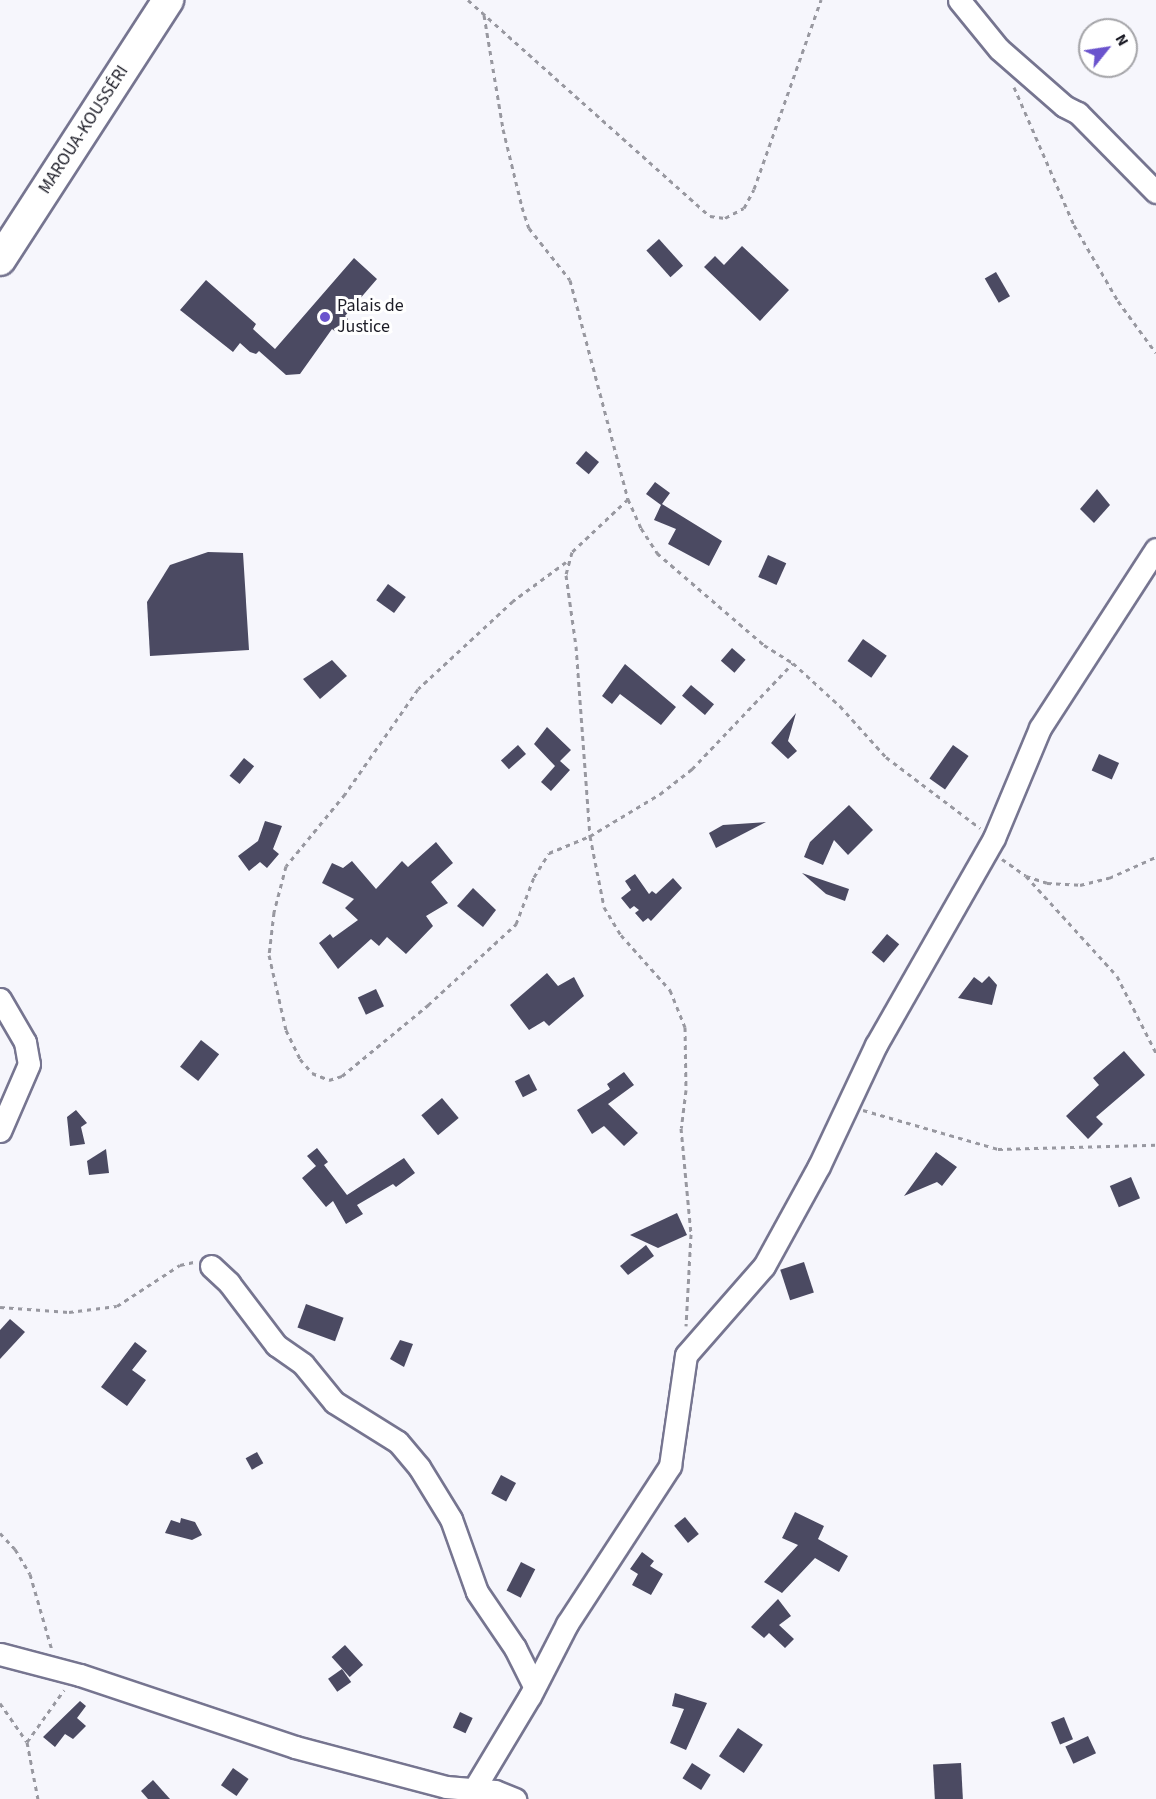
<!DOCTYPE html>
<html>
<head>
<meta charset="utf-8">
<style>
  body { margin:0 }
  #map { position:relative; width:1156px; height:1799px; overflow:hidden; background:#f6f6fc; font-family:"Source Sans 3",sans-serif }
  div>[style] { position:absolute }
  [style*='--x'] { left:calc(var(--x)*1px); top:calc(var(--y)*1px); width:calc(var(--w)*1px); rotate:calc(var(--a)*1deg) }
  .building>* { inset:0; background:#4b4a62; transform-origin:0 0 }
  .path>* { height:3px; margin-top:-1.5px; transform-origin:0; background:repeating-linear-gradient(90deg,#9898a0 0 4.5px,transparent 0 9px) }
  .roads { filter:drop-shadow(2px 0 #767590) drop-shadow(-2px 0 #767590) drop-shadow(0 2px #767590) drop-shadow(0 -2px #767590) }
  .minor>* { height:21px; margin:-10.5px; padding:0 10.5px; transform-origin:10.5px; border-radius:10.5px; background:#fff }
  .highway>* { height:30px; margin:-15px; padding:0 15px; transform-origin:15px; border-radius:15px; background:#fff }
  .dots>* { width:16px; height:16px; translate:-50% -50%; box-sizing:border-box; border:3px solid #fff; border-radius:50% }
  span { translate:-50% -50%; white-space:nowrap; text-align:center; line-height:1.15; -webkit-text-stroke:6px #fff; paint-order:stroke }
  .street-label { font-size:18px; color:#1c1c26 }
  .poi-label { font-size:18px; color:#1c1c26 }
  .left { translate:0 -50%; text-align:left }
  .north { position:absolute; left:1078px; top:18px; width:60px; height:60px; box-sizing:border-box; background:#fff; border:2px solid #a4a4a8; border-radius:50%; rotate:60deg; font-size:16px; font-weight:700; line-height:24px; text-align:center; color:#1c1c26 }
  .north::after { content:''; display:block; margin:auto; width:21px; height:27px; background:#6a53cd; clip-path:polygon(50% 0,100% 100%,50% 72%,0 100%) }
</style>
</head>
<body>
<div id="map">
  <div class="building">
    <div style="left:659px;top:239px;width:36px;height:17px;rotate:48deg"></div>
    <div style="clip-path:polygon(742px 246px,789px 290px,760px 321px,704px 267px,715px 256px,724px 265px)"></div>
    <div style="clip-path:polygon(354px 258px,377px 279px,345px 316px,348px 319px,336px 332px,332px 329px,300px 374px,286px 375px,259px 351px,256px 354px,250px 352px,240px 343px,233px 352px,180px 310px,206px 280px,256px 324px,253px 329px,275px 349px)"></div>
    <div style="left:996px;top:272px;width:28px;height:13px;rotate:60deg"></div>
    <div style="left:586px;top:451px;width:17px;height:16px;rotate:40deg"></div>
    <div style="clip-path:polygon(655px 482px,670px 493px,662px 504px,722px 541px,709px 566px,668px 544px,676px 529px,654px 520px,661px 505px,646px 494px)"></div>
    <div style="clip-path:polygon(1097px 489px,1110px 505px,1094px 523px,1080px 509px)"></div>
    <div style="clip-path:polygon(208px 552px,243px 553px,249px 650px,150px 656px,147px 602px,170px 565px)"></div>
    <div style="left:768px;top:555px;width:20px;height:24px;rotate:24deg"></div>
    <div style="left:388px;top:584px;width:22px;height:20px;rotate:36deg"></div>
    <div style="left:863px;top:639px;width:29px;height:27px;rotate:35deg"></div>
    <div style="left:732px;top:648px;width:18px;height:17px;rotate:41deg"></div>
    <div style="clip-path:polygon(332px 660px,347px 676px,320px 699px,303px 679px)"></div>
    <div style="clip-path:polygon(625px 664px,676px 707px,661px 725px,620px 694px,612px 704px,602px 696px)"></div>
    <div style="left:691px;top:685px;width:30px;height:14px;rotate:40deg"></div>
    <div style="clip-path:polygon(796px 713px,788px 741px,797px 751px,788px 759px,771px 743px)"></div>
    <div style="clip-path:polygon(547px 727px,571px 750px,560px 761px,570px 770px,551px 791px,541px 782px,555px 766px,534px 744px)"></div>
    <div style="left:518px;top:745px;width:12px;height:23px;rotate:48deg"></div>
    <div style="left:953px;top:745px;width:19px;height:41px;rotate:35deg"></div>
    <div style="left:1099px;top:754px;width:22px;height:18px;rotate:24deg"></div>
    <div style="left:244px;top:758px;width:13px;height:23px;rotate:39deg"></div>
    <div style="clip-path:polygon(849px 805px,873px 830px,848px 855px,834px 840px,823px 865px,804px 857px,810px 842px)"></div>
    <div style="clip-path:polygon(265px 821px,282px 826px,273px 849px,279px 854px,267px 868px,260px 862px,249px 871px,238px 856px,258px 841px)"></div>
    <div style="clip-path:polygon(766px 822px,716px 848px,709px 833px,723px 825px)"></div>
    <div style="clip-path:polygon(436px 842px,453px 863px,431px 882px,448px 903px,426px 916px,433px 926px,406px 954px,387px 937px,379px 946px,371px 939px,338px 969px,319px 943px,330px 934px,333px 938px,358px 920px,345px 908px,354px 899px,322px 883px,332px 863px,343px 868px,352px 861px,376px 889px,402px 861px,408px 867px)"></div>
    <div style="clip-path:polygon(802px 873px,849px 889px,845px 901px,826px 894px)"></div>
    <div style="clip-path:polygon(635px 874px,649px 894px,652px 891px,656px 894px,673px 878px,682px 888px,651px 921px,648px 918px,643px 922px,635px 913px,639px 910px,634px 906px,630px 909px,621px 898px,631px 890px,625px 881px)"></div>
    <div style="clip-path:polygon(473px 888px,496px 910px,483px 927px,457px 906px)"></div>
    <div style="left:887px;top:934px;width:16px;height:24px;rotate:40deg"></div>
    <div style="clip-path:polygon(547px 973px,558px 986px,574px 977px,584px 996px,549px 1026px,544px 1021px,529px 1030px,510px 1005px)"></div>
    <div style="clip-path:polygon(989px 976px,997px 985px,992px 1005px,958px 998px,974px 977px,982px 983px)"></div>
    <div style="left:376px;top:989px;width:19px;height:20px;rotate:65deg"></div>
    <div style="left:201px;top:1040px;width:23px;height:34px;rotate:38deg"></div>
    <div style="clip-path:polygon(1124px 1051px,1145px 1075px,1096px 1117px,1103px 1124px,1088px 1139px,1066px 1116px,1099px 1085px,1093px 1078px)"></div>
    <div style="clip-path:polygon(624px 1072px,634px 1085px,608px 1104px,638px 1133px,624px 1146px,604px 1126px,592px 1134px,577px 1110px,610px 1089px,607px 1084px)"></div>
    <div style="left:529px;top:1074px;width:18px;height:16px;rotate:63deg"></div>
    <div style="left:442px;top:1098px;width:26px;height:27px;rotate:50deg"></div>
    <div style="clip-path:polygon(76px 1110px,87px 1123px,81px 1127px,85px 1144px,70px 1146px,67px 1117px)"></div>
    <div style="clip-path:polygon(317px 1148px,328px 1162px,324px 1165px,347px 1195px,404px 1158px,415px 1173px,396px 1187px,393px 1184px,357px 1205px,363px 1214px,346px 1224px,333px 1201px,326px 1207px,302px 1178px,316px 1166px,307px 1156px)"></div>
    <div style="clip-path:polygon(106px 1149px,109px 1173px,89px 1175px,87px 1161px)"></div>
    <div style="clip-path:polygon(936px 1152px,957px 1167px,942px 1186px,937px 1182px,904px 1196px)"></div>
    <div style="left:1131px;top:1177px;width:23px;height:23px;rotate:67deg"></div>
    <div style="clip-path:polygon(677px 1213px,687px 1235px,658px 1248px,630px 1235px)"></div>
    <div style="clip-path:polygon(646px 1245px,654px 1256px,628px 1275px,620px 1266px)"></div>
    <div style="left:804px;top:1262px;width:32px;height:25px;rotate:72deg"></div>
    <div style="left:306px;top:1304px;width:40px;height:25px;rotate:20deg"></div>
    <div style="clip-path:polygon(10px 1319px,25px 1332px,0 1359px,0 1330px)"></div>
    <div style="clip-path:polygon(400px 1340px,413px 1344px,404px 1367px,390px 1359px)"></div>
    <div style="clip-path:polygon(135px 1342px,147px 1351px,132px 1370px,146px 1380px,127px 1406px,101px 1387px)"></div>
    <div style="left:257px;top:1452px;width:13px;height:13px;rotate:61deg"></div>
    <div style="left:501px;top:1475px;width:17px;height:21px;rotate:28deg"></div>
    <div style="clip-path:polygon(795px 1512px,824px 1526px,818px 1539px,848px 1556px,839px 1572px,815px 1558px,782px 1593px,764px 1582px,798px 1545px,782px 1538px)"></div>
    <div style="left:685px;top:1517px;width:22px;height:14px;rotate:51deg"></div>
    <div style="clip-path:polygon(181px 1518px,195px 1522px,202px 1535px,192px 1540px,165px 1533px,171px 1520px,180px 1523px)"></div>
    <div style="clip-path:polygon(642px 1552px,654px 1561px,650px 1566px,663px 1574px,651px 1595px,632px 1585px,638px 1574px,630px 1569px)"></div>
    <div style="left:521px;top:1562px;width:16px;height:32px;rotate:27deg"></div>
    <div style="clip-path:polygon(778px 1599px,791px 1616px,779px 1625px,794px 1639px,785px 1648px,769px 1633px,764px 1638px,751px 1627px)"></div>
    <div style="left:345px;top:1645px;width:27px;height:18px;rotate:48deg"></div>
    <div style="left:342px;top:1669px;width:16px;height:17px;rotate:55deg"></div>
    <div style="clip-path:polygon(675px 1693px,707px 1703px,686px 1750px,670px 1743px,684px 1709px,672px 1706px)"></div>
    <div style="clip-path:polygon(80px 1701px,86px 1706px,77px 1718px,86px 1726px,73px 1739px,65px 1734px,55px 1747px,43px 1737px)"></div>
    <div style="left:460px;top:1712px;width:14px;height:17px;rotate:25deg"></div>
    <div style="left:1064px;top:1717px;width:24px;height:14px;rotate:68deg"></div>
    <div style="left:738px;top:1728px;width:30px;height:34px;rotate:34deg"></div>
    <div style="left:1088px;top:1736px;width:19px;height:25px;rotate:65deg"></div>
    <div style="left:692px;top:1763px;width:22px;height:18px;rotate:32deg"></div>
    <div style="left:961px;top:1763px;width:36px;height:28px;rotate:87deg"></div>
    <div style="left:233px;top:1768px;width:19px;height:21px;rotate:35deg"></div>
    <div style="clip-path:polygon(153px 1780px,170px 1799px,148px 1799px,141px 1791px)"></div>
  </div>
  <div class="path">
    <div style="--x:468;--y:0;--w:324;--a:41.8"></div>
    <div style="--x:710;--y:216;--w:15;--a:8"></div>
    <div style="--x:725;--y:218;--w:21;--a:-28"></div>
    <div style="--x:744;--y:208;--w:21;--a:-62"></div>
    <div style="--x:754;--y:189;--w:201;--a:-70.5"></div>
    <div style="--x:484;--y:15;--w:116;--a:80.5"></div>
    <div style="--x:503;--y:129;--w:80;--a:76.3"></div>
    <div style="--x:522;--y:207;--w:22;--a:72"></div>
    <div style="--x:529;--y:228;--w:66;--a:51.7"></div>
    <div style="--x:570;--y:280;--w:227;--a:75.2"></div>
    <div style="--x:628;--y:499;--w:32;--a:66"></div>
    <div style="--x:641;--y:528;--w:30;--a:57"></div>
    <div style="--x:657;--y:553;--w:141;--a:40.7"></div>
    <div style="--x:764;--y:645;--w:34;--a:32"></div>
    <div style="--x:793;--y:663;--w:64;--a:42.5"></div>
    <div style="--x:840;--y:706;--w:69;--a:48"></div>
    <div style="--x:886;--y:757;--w:118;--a:37.1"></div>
    <div style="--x:1014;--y:87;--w:150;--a:66.5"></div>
    <div style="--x:1074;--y:225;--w:88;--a:59.9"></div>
    <div style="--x:1118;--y:301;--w:64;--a:53.8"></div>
    <div style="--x:628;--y:499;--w:77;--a:136.6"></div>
    <div style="--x:572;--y:552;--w:24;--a:105"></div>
    <div style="--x:566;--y:575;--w:72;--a:82"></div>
    <div style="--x:576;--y:646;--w:191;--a:85.8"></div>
    <div style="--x:590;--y:836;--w:72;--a:78.8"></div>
    <div style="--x:604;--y:907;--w:33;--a:59"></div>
    <div style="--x:621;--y:935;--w:74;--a:48.3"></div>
    <div style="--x:670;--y:990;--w:40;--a:68"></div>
    <div style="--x:685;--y:1027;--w:63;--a:89.1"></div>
    <div style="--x:686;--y:1090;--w:38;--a:97"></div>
    <div style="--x:681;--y:1128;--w:106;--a:84.6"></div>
    <div style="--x:691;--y:1234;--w:92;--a:93.1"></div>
    <div style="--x:566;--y:562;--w:66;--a:143.7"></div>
    <div style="--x:513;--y:601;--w:129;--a:137.2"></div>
    <div style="--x:418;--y:689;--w:128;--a:124.8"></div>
    <div style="--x:345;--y:794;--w:93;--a:129.3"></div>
    <div style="--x:286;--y:866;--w:48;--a:104.6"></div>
    <div style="--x:274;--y:912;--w:43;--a:96.6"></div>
    <div style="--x:269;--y:955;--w:77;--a:77.2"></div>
    <div style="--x:286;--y:1030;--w:32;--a:64"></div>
    <div style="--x:300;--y:1059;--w:18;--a:49"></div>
    <div style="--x:312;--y:1073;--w:18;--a:22"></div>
    <div style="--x:329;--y:1080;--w:14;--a:-17"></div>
    <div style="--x:342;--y:1076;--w:112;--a:-39.5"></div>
    <div style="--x:428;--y:1005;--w:120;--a:-42.6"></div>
    <div style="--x:516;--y:924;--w:50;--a:-69"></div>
    <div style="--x:534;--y:877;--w:28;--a:-58"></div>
    <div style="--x:549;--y:853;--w:44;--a:-22.5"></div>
    <div style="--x:590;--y:836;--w:82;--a:-31"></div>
    <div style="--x:660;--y:794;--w:41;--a:-38"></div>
    <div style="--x:692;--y:769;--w:146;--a:-46.4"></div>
    <div style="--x:1002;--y:859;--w:29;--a:35"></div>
    <div style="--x:1026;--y:876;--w:22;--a:18"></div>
    <div style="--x:1047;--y:883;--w:33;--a:3"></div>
    <div style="--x:1080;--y:885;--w:30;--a:-14"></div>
    <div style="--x:1109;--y:878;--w:51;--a:-24.1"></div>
    <div style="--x:1026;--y:876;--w:135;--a:47.7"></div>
    <div style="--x:1117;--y:976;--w:86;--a:63.1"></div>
    <div style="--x:863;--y:1110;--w:141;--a:16.1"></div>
    <div style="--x:998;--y:1149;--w:158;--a:-1.5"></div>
    <div style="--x:0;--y:1307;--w:69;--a:4.1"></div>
    <div style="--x:69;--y:1312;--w:48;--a:-7.1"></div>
    <div style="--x:117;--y:1306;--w:75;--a:-33.1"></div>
    <div style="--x:180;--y:1265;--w:14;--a:-12"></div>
    <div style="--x:0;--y:1533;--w:22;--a:47"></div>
    <div style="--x:15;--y:1549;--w:29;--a:59"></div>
    <div style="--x:30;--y:1574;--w:79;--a:73.9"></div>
    <div style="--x:0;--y:1703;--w:47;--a:55.3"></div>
    <div style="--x:27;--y:1742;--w:58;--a:79.1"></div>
    <div style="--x:27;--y:1742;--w:64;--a:-54.6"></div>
  </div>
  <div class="roads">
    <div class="minor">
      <div style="--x:959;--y:0;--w:63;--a:50.8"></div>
      <div style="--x:999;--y:49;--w:86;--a:41.2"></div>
      <div style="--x:1064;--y:106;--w:16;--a:27"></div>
      <div style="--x:1078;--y:113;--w:111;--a:45.4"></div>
      <div style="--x:0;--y:999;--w:50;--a:59.8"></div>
      <div style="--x:25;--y:1042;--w:22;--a:80"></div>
      <div style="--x:29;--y:1064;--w:73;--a:113.4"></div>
      <div style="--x:211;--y:1266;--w:25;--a:43"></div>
      <div style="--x:229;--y:1283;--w:78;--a:52.8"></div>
      <div style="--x:276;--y:1345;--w:33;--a:35"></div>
      <div style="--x:303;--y:1364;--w:49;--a:50.8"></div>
      <div style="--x:334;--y:1402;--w:75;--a:32"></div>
      <div style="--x:398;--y:1442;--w:33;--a:50"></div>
      <div style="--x:419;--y:1467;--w:61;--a:58.4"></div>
      <div style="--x:451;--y:1519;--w:77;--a:70.4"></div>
      <div style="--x:477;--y:1592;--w:68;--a:55.8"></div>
      <div style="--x:515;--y:1648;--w:42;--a:63.4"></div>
      <div style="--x:0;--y:1654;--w:83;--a:14.7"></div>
      <div style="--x:80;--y:1675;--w:227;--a:18.5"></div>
      <div style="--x:295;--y:1747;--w:156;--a:14.8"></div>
      <div style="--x:446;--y:1787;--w:49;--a:4.7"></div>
      <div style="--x:495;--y:1791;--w:22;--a:22"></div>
      <div style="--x:468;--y:1799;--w:120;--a:-59"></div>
      <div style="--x:530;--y:1696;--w:81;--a:-62.8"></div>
      <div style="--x:567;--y:1624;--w:189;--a:-56.9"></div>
      <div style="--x:670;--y:1466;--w:112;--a:-81.8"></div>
      <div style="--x:686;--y:1355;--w:118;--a:-48.8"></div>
      <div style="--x:764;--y:1266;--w:114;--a:-61.2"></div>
      <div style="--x:819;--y:1166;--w:134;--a:-64.8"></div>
      <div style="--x:876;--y:1045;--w:238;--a:-60.3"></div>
      <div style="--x:994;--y:838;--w:119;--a:-67.3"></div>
      <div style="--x:1040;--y:728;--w:213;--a:-57.1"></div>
    </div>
    <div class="highway">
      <div style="--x:0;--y:260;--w:310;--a:-57.1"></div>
    </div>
  </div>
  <div class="dots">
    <div style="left:325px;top:317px;background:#6a53cd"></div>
  </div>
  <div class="street-label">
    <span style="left:84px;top:130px;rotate:-57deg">MAROUA-KOUSSÉRI</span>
  </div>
  <div class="poi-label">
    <span class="left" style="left:337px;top:317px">Palais de<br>Justice</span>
  </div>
  <div class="north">N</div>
</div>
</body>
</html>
